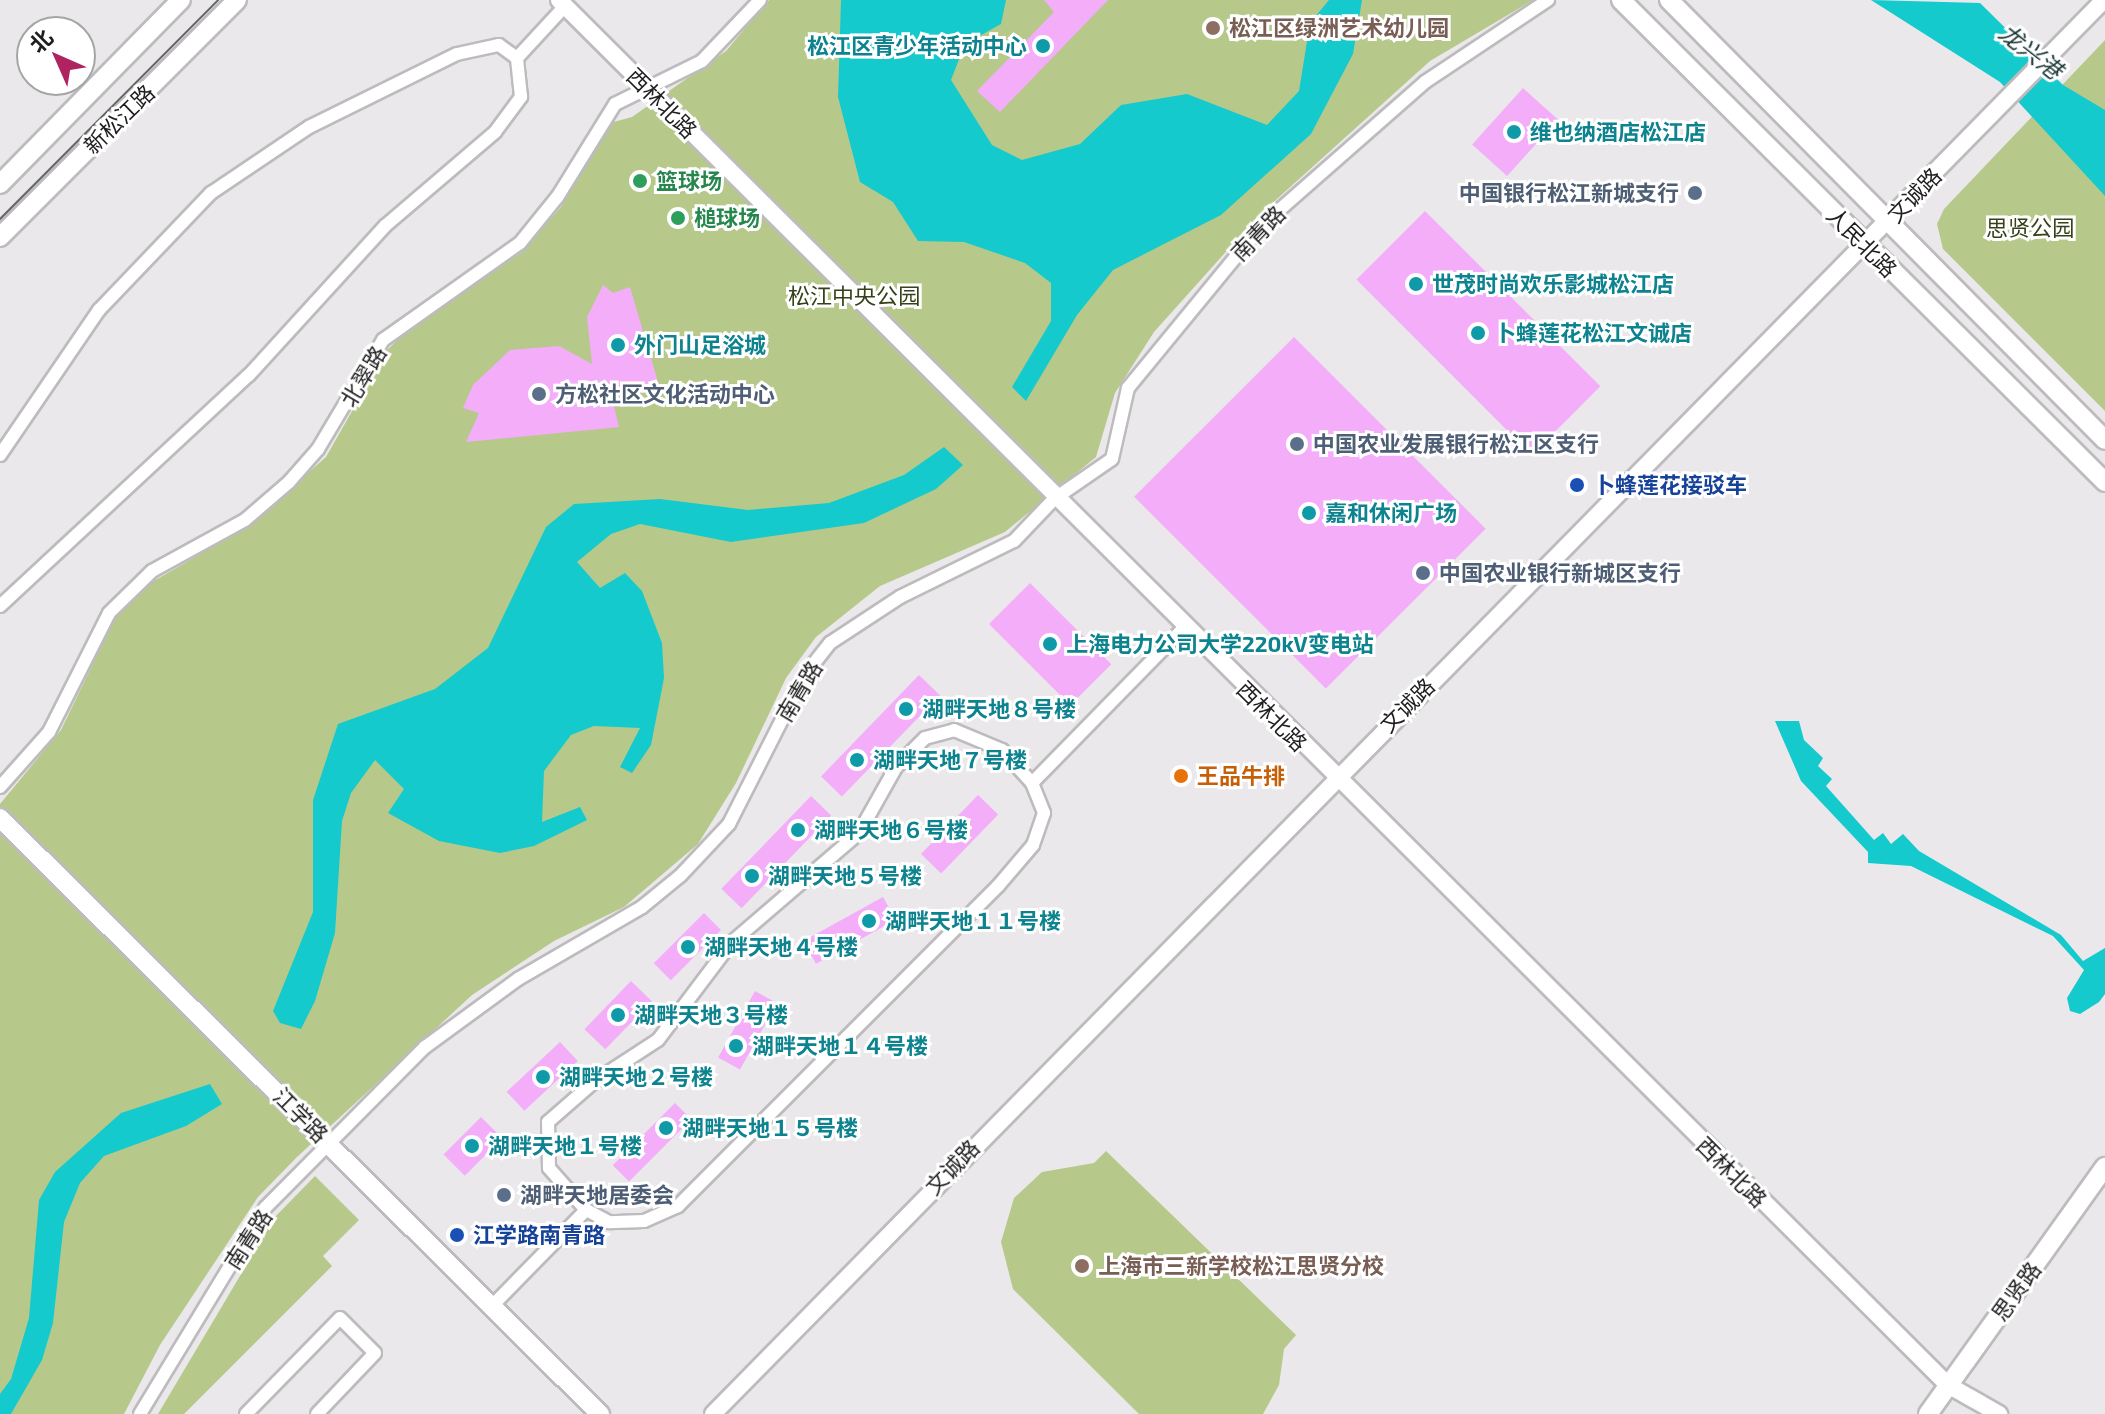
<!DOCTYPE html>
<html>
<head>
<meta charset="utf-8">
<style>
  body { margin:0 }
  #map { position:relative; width:2105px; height:1414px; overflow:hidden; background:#eae8eb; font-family:"Exo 2","Noto Sans SC",sans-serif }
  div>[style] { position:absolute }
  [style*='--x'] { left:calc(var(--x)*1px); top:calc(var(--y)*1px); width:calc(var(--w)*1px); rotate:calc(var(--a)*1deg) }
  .green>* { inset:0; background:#b6c98b }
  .water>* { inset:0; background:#14cacc }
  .building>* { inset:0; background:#f3adf9; transform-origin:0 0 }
  .roads { filter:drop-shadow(2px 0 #bebbbe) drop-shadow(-2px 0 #bebbbe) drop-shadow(0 2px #bebbbe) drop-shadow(0 -2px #bebbbe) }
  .minor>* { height:12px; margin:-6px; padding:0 6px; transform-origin:6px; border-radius:6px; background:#fff }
  .tertiary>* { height:16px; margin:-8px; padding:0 8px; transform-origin:8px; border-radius:8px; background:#fff }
  .secondary>* { height:18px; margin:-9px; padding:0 9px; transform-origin:9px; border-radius:9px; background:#fff }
  .tram>* { height:2px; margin:-1px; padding:0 1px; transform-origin:1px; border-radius:1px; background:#666566 }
  .dots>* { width:22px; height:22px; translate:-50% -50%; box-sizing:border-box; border:4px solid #fff; border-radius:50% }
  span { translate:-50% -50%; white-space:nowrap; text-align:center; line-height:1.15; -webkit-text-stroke:6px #fff; paint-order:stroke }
  .education-label { font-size:22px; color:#785e54; font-weight:700 }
  .left { translate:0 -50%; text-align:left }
  .culture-label { font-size:22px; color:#0d838f; font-weight:700 }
  .right { translate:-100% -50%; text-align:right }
  .street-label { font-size:22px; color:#1f1e1f }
  .leisure-label { font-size:22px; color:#27864d; font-weight:700 }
  .service-label { font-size:22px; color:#4e5e75; font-weight:700 }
  .park-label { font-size:22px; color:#374119 }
  .transit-label { font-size:22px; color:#164399; font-weight:700 }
  .food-label { font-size:22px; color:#c56008; font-weight:700 }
  .water-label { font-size:24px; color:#1c3636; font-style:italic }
  .north { position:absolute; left:16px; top:16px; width:80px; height:80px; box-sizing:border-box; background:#fff; border:2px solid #a5a5a5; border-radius:50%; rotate:315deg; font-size:22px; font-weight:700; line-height:32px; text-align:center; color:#1f1e1f }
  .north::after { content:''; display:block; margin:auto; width:28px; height:36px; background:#af2360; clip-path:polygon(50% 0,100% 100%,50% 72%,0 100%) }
</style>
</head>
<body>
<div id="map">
  <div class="green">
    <div style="clip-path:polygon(769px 0,1533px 0,1430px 61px,1258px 216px,1154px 332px,1115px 393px,1096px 457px,1005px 532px,880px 586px,816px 637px,786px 678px,736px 783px,698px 844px,624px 907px,554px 941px,472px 995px,296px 1158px,258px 1197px,160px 1345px,124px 1414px,0 1414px,0 804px,61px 730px,116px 616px,152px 582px,247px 527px,326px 457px,386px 351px,412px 326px,521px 253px,561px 207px,610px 123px,632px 117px,726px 51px)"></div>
    <div style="clip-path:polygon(2105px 40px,2105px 411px,1943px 249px,1937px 224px,1944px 209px)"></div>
    <div style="clip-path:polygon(1106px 1151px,1296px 1335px,1284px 1349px,1279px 1385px,1263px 1414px,1139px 1414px,1013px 1289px,1001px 1242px,1014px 1198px,1042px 1172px,1094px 1163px)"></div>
    <div style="clip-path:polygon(315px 1176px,359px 1220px,323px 1256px,332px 1266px,184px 1414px,158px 1414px,275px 1217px)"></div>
  </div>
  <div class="water">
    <div style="clip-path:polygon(841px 0,1006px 0,1001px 24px,965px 44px,951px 80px,992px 145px,1022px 160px,1080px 144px,1121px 105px,1187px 94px,1267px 125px,1299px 91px,1310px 23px,1329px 0,1362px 0,1353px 54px,1311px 134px,1221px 215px,1113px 270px,1077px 315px,1026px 401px,1012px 387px,1051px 321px,1051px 283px,1025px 263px,964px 242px,918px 241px,893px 202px,860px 182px,838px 97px)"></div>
    <div style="clip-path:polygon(1871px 0,1980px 3px,2063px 85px,2105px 110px,2105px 196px,2000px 82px)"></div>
    <div style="clip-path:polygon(944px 447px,963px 465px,936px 489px,864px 523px,731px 542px,640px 524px,611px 534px,577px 562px,600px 588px,625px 573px,642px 591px,662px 643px,664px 678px,651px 745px,632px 773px,620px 767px,640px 728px,594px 726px,571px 735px,544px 771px,542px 822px,580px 807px,587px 820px,534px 846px,500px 853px,439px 841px,388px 813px,404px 789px,375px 760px,351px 793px,342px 821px,335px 933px,315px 1001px,301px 1029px,280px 1023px,273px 1011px,313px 912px,313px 800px,338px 724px,435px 689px,488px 648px,546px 527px,574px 504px,660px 499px,748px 510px,829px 503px,904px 475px)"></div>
    <div style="clip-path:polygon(1775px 721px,1799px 721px,1804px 740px,1823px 758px,1818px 766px,1832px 779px,1826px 786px,1874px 840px,1883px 833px,1891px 844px,1903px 834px,1919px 851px,2061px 935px,2083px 961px,2105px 948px,2105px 994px,2099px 1002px,2080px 1014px,2070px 1011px,2067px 998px,2084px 970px,2053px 936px,1911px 866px,1868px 863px,1868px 852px,1801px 781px)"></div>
    <div style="clip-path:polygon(210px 1084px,222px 1104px,186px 1126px,104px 1156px,80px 1183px,64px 1222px,53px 1323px,42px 1360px,11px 1414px,0 1414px,0 1394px,11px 1379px,29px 1318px,39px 1200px,55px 1172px,121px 1113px)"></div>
  </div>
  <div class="building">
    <div style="clip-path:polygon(1044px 0,1108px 0,1000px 112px,977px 91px,1054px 12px)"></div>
    <div style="left:1523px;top:88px;width:47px;height:76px;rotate:42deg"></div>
    <div style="left:1425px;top:211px;width:248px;height:97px;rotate:45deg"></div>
    <div style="clip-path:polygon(603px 285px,613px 293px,630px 287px,660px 389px,637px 394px,609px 386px,619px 427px,466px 442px,479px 413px,463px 408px,473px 385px,510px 350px,559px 346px,592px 364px,587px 317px)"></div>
    <div style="left:1294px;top:337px;width:271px;height:226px;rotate:45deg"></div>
    <div style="left:1030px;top:583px;width:115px;height:58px;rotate:45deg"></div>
    <div style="left:919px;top:675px;width:29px;height:141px;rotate:44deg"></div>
    <div style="left:978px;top:795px;width:28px;height:82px;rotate:44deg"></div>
    <div style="left:811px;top:796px;width:28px;height:129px;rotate:44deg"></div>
    <div style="left:883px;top:897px;width:26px;height:91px;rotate:61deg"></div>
    <div style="left:704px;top:913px;width:24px;height:71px;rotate:45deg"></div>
    <div style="left:631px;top:981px;width:29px;height:67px;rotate:44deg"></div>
    <div style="left:755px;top:991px;width:25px;height:76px;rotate:29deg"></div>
    <div style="left:560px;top:1042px;width:26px;height:73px;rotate:47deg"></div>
    <div style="left:675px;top:1103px;width:23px;height:88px;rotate:45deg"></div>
    <div style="left:481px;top:1117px;width:30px;height:53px;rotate:45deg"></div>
  </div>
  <div class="roads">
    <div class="minor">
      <div style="--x:0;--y:455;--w:176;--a:-55.7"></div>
      <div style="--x:99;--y:310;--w:162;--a:-46.3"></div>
      <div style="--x:211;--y:193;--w:118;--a:-34"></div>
      <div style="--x:309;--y:127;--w:165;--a:-26.3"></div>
      <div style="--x:457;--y:54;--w:43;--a:-12.1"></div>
      <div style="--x:499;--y:45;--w:22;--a:36"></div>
      <div style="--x:517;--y:58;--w:71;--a:-47.3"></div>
      <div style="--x:0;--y:606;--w:340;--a:-42.9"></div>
      <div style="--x:249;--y:375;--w:202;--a:-47.6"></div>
      <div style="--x:385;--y:226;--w:145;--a:-40.5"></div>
      <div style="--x:495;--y:132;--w:44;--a:-53.4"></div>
      <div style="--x:521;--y:97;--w:39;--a:-96"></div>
      <div style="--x:1032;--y:783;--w:217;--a:-45.6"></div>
      <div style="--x:0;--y:787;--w:74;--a:-48.3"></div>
      <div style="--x:49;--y:732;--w:133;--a:-63.2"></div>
      <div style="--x:109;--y:613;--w:60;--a:-44.3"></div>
      <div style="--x:152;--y:571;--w:106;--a:-28.7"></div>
      <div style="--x:245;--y:520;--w:58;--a:-40.8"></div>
      <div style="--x:289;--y:482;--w:44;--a:-48.7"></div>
      <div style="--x:318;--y:449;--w:127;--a:-59.2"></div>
      <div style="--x:383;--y:340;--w:168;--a:-35.3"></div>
      <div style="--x:520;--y:243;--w:60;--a:-51"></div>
      <div style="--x:558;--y:196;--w:108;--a:-58.2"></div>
      <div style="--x:615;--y:104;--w:97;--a:-26.3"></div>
      <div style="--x:702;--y:61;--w:84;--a:-46.4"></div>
      <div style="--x:491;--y:1307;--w:136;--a:-45.6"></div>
      <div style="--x:586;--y:1210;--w:56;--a:-131.4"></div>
      <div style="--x:549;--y:1168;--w:46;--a:-91.2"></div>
      <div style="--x:548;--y:1122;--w:62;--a:-41.1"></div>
      <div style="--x:595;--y:1081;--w:75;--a:-33.1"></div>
      <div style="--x:658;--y:1040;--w:121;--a:-53"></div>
      <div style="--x:731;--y:943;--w:169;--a:-40.7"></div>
      <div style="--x:859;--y:833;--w:76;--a:-60.7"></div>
      <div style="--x:896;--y:767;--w:41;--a:-45"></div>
      <div style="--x:925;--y:738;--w:30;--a:-15"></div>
      <div style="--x:954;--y:730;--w:52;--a:22.6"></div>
      <div style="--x:1002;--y:750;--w:45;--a:47.7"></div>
      <div style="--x:1032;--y:783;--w:32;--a:68"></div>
      <div style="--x:1044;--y:813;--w:34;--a:109"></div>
      <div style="--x:1033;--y:845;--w:54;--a:130.5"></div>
      <div style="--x:998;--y:886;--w:453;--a:135"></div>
      <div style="--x:678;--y:1206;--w:37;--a:156"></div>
      <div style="--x:644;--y:1221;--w:35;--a:178"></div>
      <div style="--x:609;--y:1222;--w:26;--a:-152"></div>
      <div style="--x:140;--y:1414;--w:242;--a:-58.7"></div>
      <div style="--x:266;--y:1207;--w:226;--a:-45.2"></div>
      <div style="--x:425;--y:1047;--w:115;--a:-36.2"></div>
      <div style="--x:518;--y:979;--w:143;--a:-30.1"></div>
      <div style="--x:642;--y:907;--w:50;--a:-39.4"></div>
      <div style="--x:681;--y:875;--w:70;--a:-46.7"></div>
      <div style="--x:729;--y:824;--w:166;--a:-63.1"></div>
      <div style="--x:804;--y:676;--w:42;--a:-51.8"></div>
      <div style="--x:830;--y:643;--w:84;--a:-33.3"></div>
      <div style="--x:900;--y:597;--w:127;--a:-26.2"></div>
      <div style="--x:1014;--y:541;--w:58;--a:-46.4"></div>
      <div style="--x:1054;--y:499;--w:70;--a:-34.6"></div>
      <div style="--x:1112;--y:459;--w:73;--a:-77.3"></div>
      <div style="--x:1128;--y:388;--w:210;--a:-50.6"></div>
      <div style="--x:1261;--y:226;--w:218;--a:-41.3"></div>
      <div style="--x:1425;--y:82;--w:148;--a:-33.7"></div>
      <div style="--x:246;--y:1414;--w:134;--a:-45.6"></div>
      <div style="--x:340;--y:1318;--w:49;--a:45"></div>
      <div style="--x:375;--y:1353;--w:84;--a:133.6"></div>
    </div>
    <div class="tertiary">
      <div style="--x:559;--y:0;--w:1962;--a:44.92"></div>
      <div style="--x:1948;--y:1385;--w:59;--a:29.6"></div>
      <div style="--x:713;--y:1414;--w:1984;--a:-45.47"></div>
    </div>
    <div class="secondary">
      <div style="--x:1621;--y:0;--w:683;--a:44.88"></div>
      <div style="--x:1669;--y:0;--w:619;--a:45.26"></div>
      <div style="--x:0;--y:184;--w:258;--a:-45.5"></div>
      <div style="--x:0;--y:237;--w:335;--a:-45"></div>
      <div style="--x:0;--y:818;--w:846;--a:44.81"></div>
      <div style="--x:1928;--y:1414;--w:304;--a:-54.4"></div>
    </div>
  </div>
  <div class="tram">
    <div style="--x:0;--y:219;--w:309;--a:-45.1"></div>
  </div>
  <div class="dots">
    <div style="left:1213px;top:28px;background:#8d6e63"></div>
    <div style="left:1043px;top:46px;background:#0f9aa8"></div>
    <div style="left:1514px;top:132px;background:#0f9aa8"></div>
    <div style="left:640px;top:181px;background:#2e9e5b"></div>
    <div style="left:1695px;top:193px;background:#5c6f8a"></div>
    <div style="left:678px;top:218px;background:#2e9e5b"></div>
    <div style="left:1416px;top:284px;background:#0f9aa8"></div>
    <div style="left:1478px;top:333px;background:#0f9aa8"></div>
    <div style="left:618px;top:345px;background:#0f9aa8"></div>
    <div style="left:539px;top:394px;background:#5c6f8a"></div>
    <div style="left:1297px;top:444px;background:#5c6f8a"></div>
    <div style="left:1577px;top:485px;background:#1a4fb4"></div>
    <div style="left:1309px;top:513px;background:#0f9aa8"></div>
    <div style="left:1423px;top:573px;background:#5c6f8a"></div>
    <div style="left:1050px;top:644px;background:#0f9aa8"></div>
    <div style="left:906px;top:709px;background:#0f9aa8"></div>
    <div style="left:857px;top:760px;background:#0f9aa8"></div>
    <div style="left:1181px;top:776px;background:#e8710a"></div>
    <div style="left:798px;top:830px;background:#0f9aa8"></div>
    <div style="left:752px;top:876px;background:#0f9aa8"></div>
    <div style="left:869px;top:921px;background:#0f9aa8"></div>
    <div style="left:688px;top:947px;background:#0f9aa8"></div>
    <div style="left:618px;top:1015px;background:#0f9aa8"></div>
    <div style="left:736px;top:1046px;background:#0f9aa8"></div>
    <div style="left:543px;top:1077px;background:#0f9aa8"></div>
    <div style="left:666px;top:1128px;background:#0f9aa8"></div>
    <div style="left:472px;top:1146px;background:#0f9aa8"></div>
    <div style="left:504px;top:1195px;background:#5c6f8a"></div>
    <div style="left:457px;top:1235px;background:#1a4fb4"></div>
    <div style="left:1082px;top:1266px;background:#8d6e63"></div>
  </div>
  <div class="education-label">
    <span class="left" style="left:1229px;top:28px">松江区绿洲艺术幼儿园</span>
    <span class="left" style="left:1098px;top:1266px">上海市三新学校松江思贤分校</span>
  </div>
  <div class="culture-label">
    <span class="right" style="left:1027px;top:46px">松江区青少年活动中心</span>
    <span class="left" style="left:1530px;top:132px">维也纳酒店松江店</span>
    <span class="left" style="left:1432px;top:284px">世茂时尚欢乐影城松江店</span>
    <span class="left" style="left:1494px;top:333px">卜蜂莲花松江文诚店</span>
    <span class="left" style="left:634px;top:345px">外门山足浴城</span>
    <span class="left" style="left:1325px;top:513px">嘉和休闲广场</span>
    <span class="left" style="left:1066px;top:644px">上海电力公司大学220kV变电站</span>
    <span class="left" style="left:922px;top:709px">湖畔天地８号楼</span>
    <span class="left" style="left:873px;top:760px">湖畔天地７号楼</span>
    <span class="left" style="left:814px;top:830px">湖畔天地６号楼</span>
    <span class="left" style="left:768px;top:876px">湖畔天地５号楼</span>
    <span class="left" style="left:885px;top:921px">湖畔天地１１号楼</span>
    <span class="left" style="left:704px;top:947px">湖畔天地４号楼</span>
    <span class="left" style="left:634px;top:1015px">湖畔天地３号楼</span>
    <span class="left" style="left:752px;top:1046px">湖畔天地１４号楼</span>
    <span class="left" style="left:559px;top:1077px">湖畔天地２号楼</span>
    <span class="left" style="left:682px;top:1128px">湖畔天地１５号楼</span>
    <span class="left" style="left:488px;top:1146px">湖畔天地１号楼</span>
  </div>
  <div class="street-label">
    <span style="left:662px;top:103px;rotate:45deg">西林北路</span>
    <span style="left:119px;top:119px;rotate:-44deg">新松江路</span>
    <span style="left:1914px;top:195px;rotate:-46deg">文诚路</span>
    <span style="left:1258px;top:233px;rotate:-46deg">南青路</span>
    <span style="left:1862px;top:242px;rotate:45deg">人民北路</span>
    <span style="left:363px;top:376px;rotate:-59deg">北翠路</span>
    <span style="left:799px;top:691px;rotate:-59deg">南青路</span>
    <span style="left:1407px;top:705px;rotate:-45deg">文诚路</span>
    <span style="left:1272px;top:716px;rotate:45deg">西林北路</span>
    <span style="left:301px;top:1115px;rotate:45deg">江学路</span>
    <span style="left:952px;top:1167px;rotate:-46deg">文诚路</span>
    <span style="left:1732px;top:1172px;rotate:45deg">西林北路</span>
    <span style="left:248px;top:1239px;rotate:-57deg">南青路</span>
    <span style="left:2016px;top:1291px;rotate:-54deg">思贤路</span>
  </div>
  <div class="leisure-label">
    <span class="left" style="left:656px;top:181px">篮球场</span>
    <span class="left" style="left:694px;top:218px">槌球场</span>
  </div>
  <div class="service-label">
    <span class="right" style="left:1679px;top:193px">中国银行松江新城支行</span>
    <span class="left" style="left:555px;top:394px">方松社区文化活动中心</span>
    <span class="left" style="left:1313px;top:444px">中国农业发展银行松江区支行</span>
    <span class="left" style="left:1439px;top:573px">中国农业银行新城区支行</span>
    <span class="left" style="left:520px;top:1195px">湖畔天地居委会</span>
  </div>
  <div class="park-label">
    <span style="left:2030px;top:228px">思贤公园</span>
    <span style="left:854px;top:296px">松江中央公园</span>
  </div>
  <div class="transit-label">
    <span class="left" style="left:1593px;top:485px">卜蜂莲花接驳车</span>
    <span class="left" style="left:473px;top:1235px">江学路南青路</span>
  </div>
  <div class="food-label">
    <span class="left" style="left:1197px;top:776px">王品牛排</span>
  </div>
  <div class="water-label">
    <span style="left:2031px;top:51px;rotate:38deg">龙兴港</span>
  </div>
  <div class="north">北</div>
</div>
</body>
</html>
